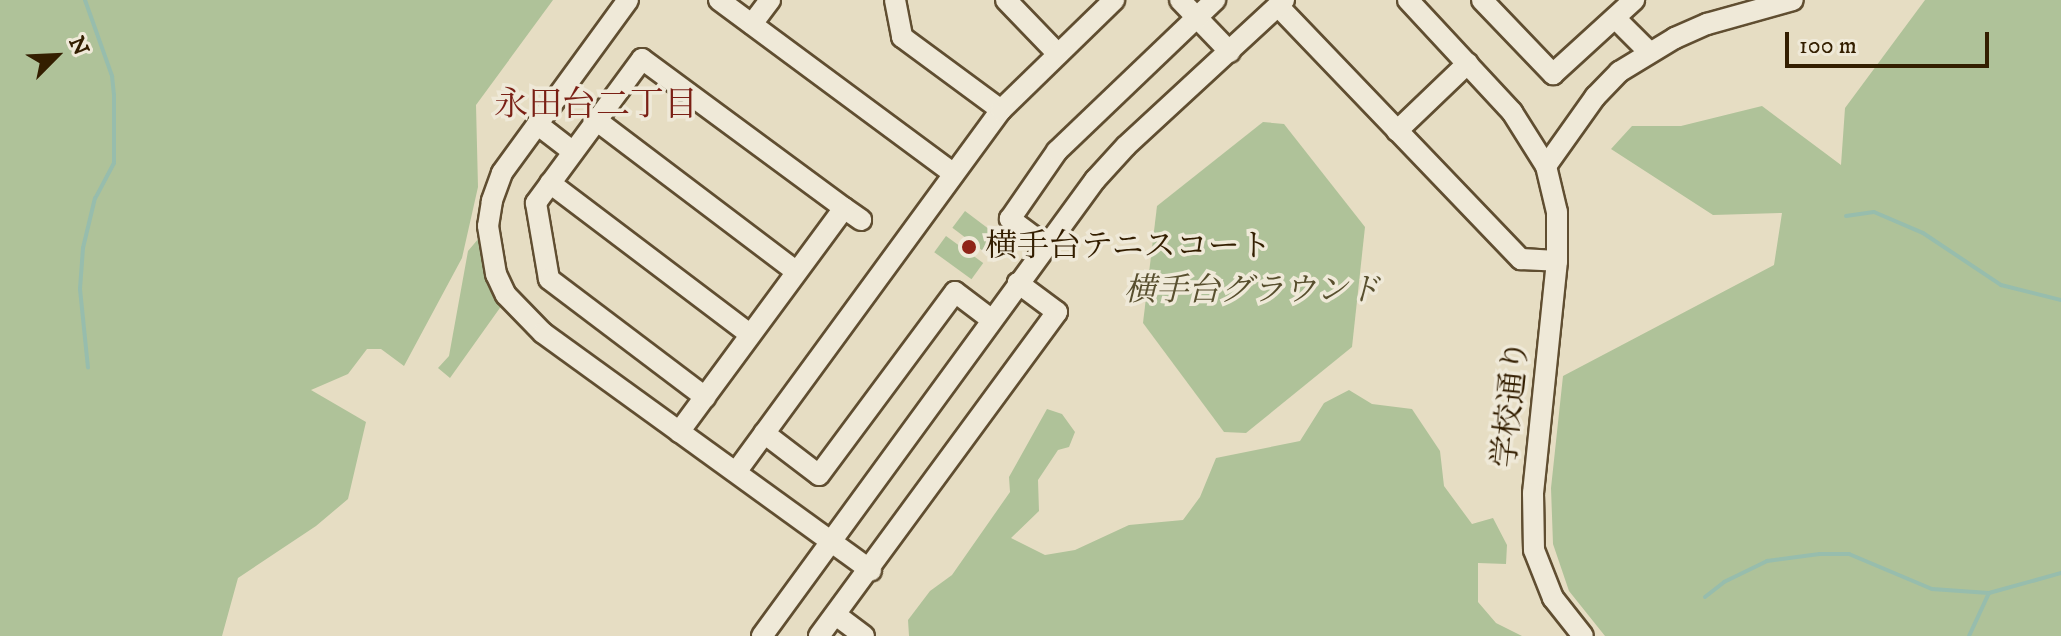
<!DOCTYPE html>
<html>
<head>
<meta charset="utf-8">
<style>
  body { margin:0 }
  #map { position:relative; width:2061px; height:636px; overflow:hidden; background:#e6ddc3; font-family:"IM FELL DW Pica","Noto Serif JP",serif }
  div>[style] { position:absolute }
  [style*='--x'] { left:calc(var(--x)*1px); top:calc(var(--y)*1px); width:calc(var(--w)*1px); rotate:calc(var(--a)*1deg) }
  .green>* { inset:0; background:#afc299; transform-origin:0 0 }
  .stream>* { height:4px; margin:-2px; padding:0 2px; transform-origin:2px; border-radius:2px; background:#97bdad }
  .roads { filter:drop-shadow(2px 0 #604e31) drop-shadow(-2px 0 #604e31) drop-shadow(0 2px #604e31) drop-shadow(0 -2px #604e31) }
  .minor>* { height:20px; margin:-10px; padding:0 10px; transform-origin:10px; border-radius:10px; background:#efe9d8 }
  .dots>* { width:22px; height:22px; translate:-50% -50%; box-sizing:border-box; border:4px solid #efe9d8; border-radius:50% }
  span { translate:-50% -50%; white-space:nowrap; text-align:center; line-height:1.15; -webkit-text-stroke:7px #efe9d8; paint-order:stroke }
  .poi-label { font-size:32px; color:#331e00 }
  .left { translate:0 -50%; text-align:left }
  .park-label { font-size:32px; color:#584f2e; font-style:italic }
  .street-label { font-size:32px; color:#331e00 }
  .neighbourhood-label { font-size:34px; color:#7a1f14 }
  .north { position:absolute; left:16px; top:16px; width:80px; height:80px; -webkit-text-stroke:6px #efe9d8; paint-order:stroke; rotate:66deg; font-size:22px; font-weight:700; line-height:32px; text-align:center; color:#331e00 }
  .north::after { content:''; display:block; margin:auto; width:28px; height:36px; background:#331e00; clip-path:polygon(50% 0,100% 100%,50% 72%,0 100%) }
  .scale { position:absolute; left:1785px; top:32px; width:204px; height:36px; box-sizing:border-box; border:4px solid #331e00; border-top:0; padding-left:10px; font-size:24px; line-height:28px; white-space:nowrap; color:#331e00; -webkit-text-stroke:6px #efe9d8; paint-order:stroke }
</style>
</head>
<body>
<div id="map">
  <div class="green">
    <div style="clip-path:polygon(0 0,553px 0,476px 105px,478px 187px,462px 258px,404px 366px,381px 349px,367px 349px,348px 374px,311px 390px,366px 422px,348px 499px,316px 526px,238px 578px,222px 636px,0 636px)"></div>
    <div style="clip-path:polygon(1925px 0,2061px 0,2061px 636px,1605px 636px,1569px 591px,1553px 544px,1551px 488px,1563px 376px,1774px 265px,1782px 213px,1713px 215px,1611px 149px,1632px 126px,1681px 126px,1762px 106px,1841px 165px,1845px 108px)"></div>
    <div style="clip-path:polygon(1263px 122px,1284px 124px,1365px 227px,1352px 347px,1246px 433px,1224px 432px,1143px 323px,1157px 206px)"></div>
    <div style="left:965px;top:211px;width:46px;height:21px;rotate:37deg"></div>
    <div style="left:946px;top:236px;width:46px;height:20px;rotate:36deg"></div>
    <div style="clip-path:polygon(479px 238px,484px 259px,502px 305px,450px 378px,438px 368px,449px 356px,468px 251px)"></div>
    <div style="clip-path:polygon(1349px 390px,1372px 404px,1412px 409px,1440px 451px,1444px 486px,1472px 524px,1493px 518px,1507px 545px,1506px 564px,1478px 563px,1478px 602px,1496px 623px,1522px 636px,909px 636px,908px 620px,930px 591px,952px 575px,1010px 492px,1009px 477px,1047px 409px,1062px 414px,1075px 432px,1069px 447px,1058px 450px,1038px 480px,1039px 511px,1011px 538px,1045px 555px,1075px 550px,1129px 525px,1183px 520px,1200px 497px,1216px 458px,1300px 441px,1324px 403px)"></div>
  </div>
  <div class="stream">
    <div style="--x:85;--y:0;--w:81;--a:70.4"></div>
    <div style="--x:112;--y:76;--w:19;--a:84"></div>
    <div style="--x:114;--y:95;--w:68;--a:90"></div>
    <div style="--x:114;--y:163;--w:40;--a:118"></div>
    <div style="--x:95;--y:198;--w:51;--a:103.5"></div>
    <div style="--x:83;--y:248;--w:41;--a:94.2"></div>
    <div style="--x:80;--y:289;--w:79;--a:84.2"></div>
    <div style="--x:1846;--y:216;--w:28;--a:-8"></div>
    <div style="--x:1874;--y:212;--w:53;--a:23.2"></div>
    <div style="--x:1923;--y:233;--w:94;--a:33.7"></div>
    <div style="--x:2001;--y:285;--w:62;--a:14"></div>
    <div style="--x:1705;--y:597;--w:24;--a:-38"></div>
    <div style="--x:1724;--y:582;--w:48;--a:-26"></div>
    <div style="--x:1767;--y:561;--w:53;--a:-7.5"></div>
    <div style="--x:1820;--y:554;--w:29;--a:0"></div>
    <div style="--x:1849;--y:554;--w:90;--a:22.9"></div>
    <div style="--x:1932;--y:589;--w:57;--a:4"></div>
    <div style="--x:1989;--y:593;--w:75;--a:-15.5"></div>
    <div style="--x:1969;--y:636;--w:47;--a:-65.1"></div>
  </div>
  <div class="roads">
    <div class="minor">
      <div style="--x:628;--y:0;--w:214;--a:126.1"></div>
      <div style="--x:502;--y:173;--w:30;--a:110"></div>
      <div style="--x:492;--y:201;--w:25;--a:99"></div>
      <div style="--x:488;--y:226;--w:49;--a:80.5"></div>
      <div style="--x:496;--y:274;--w:23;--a:65"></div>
      <div style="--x:506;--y:295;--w:53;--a:45.8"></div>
      <div style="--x:543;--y:333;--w:405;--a:35.9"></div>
      <div style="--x:719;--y:0;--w:292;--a:36.5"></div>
      <div style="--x:895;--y:0;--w:38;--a:79"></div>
      <div style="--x:902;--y:37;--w:123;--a:36.4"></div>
      <div style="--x:1006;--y:0;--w:75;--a:46.1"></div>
      <div style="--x:1180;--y:0;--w:72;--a:46.1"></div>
      <div style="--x:1408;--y:0;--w:153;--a:47.1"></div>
      <div style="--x:1512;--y:112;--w:64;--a:57.8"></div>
      <div style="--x:1546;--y:166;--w:47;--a:76.6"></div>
      <div style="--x:1557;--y:212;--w:49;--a:90"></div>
      <div style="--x:1557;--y:261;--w:233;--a:95.9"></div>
      <div style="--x:1533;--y:493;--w:57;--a:89"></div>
      <div style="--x:1534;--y:550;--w:52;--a:68.4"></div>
      <div style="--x:1553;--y:598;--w:48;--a:51.7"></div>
      <div style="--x:1482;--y:0;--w:103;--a:46.2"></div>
      <div style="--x:1553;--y:74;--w:110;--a:-42.4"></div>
      <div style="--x:1278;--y:6;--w:351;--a:46.2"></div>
      <div style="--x:1521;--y:259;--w:36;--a:3"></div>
      <div style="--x:1615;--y:18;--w:48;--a:45"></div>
      <div style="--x:752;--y:24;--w:30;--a:-53"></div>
      <div style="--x:596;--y:120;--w:251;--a:37.1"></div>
      <div style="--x:537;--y:124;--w:44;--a:37.6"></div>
      <div style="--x:1397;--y:131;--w:98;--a:-43.8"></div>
      <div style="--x:1546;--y:166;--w:85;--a:-54.6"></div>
      <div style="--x:1595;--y:97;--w:35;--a:-46"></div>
      <div style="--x:1619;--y:72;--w:66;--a:-31.3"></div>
      <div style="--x:1675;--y:38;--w:35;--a:-24"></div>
      <div style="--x:1707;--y:24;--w:89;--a:-15.6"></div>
      <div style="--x:550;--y:183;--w:251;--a:37.1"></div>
      <div style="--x:844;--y:208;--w:21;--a:35"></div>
      <div style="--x:1045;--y:245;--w:44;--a:-143.4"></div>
      <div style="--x:1010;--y:219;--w:83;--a:-55.3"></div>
      <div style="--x:1057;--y:151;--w:219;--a:-43.7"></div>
      <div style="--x:679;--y:432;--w:278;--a:-53.6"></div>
      <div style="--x:844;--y:208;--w:251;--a:-143.6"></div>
      <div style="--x:642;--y:59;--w:179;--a:126.4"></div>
      <div style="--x:536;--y:203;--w:77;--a:80.3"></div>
      <div style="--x:549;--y:279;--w:196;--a:37.1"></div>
      <div style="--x:764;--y:433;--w:69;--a:37.4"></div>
      <div style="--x:819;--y:475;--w:228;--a:-53.4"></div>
      <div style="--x:955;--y:292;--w:46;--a:37.1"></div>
      <div style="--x:736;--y:472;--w:449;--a:-53.8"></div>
      <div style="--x:1001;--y:110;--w:158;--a:-44.2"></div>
      <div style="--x:836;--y:615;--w:35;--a:37"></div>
      <div style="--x:762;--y:636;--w:565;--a:-53.86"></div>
      <div style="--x:1095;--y:180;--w:46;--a:-47.6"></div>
      <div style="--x:1126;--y:146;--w:215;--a:-42.7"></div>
      <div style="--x:819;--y:636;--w:402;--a:-53.7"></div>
      <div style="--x:1057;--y:312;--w:49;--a:-143.4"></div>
    </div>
  </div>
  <div class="dots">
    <div style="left:969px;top:247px;background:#8f2418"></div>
  </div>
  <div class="poi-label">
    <span class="left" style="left:985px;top:247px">横手台テニスコート</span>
  </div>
  <div class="park-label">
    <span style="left:1252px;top:291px">横手台グラウンド</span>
  </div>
  <div class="street-label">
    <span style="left:1512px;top:404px;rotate:-84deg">学校通り</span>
  </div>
  <div class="neighbourhood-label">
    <span style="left:596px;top:106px">永田台二丁目</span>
  </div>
  <div class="north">N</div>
  <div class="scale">100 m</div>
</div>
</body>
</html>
